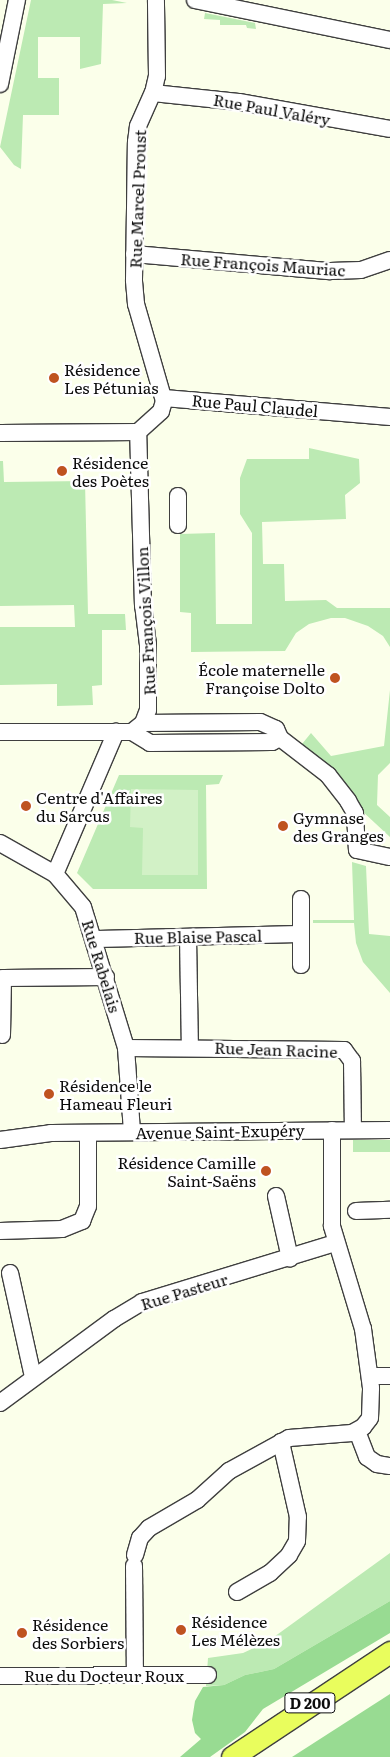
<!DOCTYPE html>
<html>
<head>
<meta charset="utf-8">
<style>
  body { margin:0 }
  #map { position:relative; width:390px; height:1757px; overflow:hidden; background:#fbffea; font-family:Literata,serif }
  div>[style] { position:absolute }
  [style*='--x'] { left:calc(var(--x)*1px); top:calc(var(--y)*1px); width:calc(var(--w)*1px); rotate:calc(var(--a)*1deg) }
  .green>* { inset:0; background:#bceab3; transform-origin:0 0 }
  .forest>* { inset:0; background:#98db92 }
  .pitch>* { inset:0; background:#d2f1c6 }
  .roads { filter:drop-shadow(1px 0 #3f3f3f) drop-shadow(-1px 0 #3f3f3f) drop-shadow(0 1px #3f3f3f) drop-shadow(0 -1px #3f3f3f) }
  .minor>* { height:16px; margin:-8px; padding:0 8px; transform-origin:8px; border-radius:8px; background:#fff }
  .major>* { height:21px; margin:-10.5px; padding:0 10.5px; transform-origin:10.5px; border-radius:10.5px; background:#e9fd5d }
  .dots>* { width:14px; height:14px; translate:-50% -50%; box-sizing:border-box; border:2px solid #fff; border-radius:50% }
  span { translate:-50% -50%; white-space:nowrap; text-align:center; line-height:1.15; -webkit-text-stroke:5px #fff; paint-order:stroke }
  .shield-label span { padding:1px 4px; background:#fff; border:1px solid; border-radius:4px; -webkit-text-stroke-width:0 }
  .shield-label { font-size:15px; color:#0c0c0c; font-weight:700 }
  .street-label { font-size:16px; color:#0c0c0c }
  .poi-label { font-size:16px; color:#0c0c0c }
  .left { translate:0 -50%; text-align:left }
  .right { translate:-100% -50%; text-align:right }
</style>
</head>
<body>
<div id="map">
  <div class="green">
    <div style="clip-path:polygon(31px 0,112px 0,127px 3px,103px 4px,101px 64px,80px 69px,80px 37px,38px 37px,38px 78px,59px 78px,59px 115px,23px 115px,21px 169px,14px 165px,0 147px)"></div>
    <div style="clip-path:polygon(205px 13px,255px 23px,256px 29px,247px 28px,246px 25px,220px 25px,220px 20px,204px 19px)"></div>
    <div style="clip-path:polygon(309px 448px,359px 459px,360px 483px,345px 495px,346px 519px,262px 522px,263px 564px,284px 564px,285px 601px,326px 600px,337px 608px,390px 608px,390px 647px,383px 636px,368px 626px,345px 618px,331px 618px,309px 624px,296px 633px,285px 651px,191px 652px,191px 613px,180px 612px,180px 534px,215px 533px,216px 624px,252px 624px,252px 533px,240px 514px,240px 478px,247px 459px,309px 459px)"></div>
    <div style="clip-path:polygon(0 461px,3px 461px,4px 482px,85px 481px,88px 614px,125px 614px,126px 630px,102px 630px,102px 685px,92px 686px,93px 705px,57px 706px,57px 684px,0 685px,0 627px,75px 627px,74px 605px,0 606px)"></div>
    <div style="clip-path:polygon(390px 690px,390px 763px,378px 775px,377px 805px,390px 817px,390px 837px,361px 810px,336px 774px,302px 744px,311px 733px,331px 756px,384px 746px)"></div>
    <div style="clip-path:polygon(evenodd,119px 775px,223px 775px,219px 784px,206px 785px,207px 889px,93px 889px,77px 873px,119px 775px,198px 790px,143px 875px,143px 827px,131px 827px,198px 790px)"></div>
    <div style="clip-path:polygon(352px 862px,366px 866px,369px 934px,390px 936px,390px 993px,363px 962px,356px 943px,354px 923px,313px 923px,313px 920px,354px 920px)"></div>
    <div style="left:390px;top:1140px;width:12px;height:37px;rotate:90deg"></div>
    <div style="clip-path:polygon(390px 1553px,390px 1601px,274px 1669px,245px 1675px,224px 1685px,206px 1686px,208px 1658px,243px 1653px,267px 1642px)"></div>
  </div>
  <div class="forest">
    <div style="clip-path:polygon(390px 1601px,390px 1633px,263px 1709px,245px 1732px,210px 1757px,180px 1757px,201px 1739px,195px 1733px,192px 1720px,195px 1701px,203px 1687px,224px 1685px,245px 1675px,274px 1669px)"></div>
    <div style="clip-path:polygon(390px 1694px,390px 1757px,292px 1757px)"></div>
  </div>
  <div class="pitch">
    <div style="clip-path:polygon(131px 789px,198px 790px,198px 875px,142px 875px,143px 828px,130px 827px)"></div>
  </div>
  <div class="roads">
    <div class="minor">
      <div style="--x:195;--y:0;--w:199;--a:11.6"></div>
      <div style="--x:0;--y:84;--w:86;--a:-78.6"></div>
      <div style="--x:153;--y:93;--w:86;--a:6"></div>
      <div style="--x:239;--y:102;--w:153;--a:10.1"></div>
      <div style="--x:134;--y:254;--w:197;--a:5"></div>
      <div style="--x:330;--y:271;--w:31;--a:-2"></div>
      <div style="--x:361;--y:270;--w:31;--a:-19"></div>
      <div style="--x:164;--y:398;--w:227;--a:4.8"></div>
      <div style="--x:138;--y:432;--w:31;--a:-42"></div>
      <div style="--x:161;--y:411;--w:10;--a:-73"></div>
      <div style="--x:164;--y:401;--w:101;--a:-106.1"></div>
      <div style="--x:136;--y:304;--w:24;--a:-95"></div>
      <div style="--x:134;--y:280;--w:138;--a:-89.2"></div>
      <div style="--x:136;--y:142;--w:16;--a:-83"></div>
      <div style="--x:138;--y:126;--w:36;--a:-66"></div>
      <div style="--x:153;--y:93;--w:17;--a:-77"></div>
      <div style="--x:157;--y:76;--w:76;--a:-90.8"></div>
      <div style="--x:0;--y:433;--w:138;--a:-0.4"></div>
      <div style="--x:178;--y:525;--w:29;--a:-90"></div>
      <div style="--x:0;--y:732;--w:132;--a:0"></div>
      <div style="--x:132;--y:732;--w:14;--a:-39"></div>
      <div style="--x:143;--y:723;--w:14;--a:-69"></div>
      <div style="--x:148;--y:710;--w:65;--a:-90"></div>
      <div style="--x:148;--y:645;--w:39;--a:-97"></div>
      <div style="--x:143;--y:606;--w:174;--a:-91.6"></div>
      <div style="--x:132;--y:732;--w:21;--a:31"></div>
      <div style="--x:150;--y:743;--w:122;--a:-0.5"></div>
      <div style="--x:272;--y:742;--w:9;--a:-27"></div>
      <div style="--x:280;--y:738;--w:10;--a:-114"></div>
      <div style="--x:276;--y:729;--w:17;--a:-156"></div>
      <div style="--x:260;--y:722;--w:117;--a:179.5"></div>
      <div style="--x:280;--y:738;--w:61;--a:37.6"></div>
      <div style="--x:328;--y:775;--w:33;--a:52"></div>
      <div style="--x:348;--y:801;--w:14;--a:60"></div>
      <div style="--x:355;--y:813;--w:37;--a:87"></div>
      <div style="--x:357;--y:850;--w:34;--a:12"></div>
      <div style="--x:0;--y:843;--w:63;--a:29.4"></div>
      <div style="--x:55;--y:874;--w:43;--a:49.7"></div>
      <div style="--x:83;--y:907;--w:147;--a:73"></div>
      <div style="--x:126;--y:1048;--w:84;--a:85.9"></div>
      <div style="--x:55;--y:874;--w:155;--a:-66.8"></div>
      <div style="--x:188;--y:937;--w:110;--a:89"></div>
      <div style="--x:95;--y:939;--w:206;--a:-1.4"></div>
      <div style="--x:301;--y:965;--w:66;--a:-90"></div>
      <div style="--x:2;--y:1035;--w:57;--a:-89"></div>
      <div style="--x:3;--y:978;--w:103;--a:-0.6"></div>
      <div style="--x:126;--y:1048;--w:218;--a:0.5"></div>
      <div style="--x:344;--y:1050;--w:14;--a:54"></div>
      <div style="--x:352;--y:1061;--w:69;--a:89.2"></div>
      <div style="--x:0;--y:1140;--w:51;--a:-7.8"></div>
      <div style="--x:51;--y:1133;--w:339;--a:-0.5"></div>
      <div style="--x:276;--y:1196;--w:64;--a:77.3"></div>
      <div style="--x:356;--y:1211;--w:34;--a:-2"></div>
      <div style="--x:0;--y:1231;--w:62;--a:-1.8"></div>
      <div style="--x:62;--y:1229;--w:22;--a:-22"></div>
      <div style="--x:82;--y:1221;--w:16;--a:-68"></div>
      <div style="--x:88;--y:1206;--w:73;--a:-90"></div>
      <div style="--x:10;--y:1273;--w:107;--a:77.5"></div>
      <div style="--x:370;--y:1376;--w:20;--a:0"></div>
      <div style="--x:0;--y:1403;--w:142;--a:-36.4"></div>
      <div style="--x:114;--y:1319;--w:33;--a:-31"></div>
      <div style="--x:142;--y:1302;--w:202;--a:-17"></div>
      <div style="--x:357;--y:1431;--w:28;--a:69"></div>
      <div style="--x:367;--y:1457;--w:12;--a:35"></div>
      <div style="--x:377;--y:1464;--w:13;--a:9"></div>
      <div style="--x:135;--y:1555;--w:18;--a:-74"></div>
      <div style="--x:140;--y:1538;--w:13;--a:-48"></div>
      <div style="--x:149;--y:1528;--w:56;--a:-30.3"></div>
      <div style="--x:197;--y:1500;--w:43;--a:-42.2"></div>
      <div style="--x:229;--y:1471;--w:68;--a:-28.8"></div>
      <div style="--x:289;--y:1438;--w:63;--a:-4.5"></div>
      <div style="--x:352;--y:1433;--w:13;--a:-29"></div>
      <div style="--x:363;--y:1427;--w:11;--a:-52"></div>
      <div style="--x:370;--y:1418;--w:30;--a:-88"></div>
      <div style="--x:371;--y:1388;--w:60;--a:-97.7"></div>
      <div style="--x:363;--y:1329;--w:108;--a:-106.8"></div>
      <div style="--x:332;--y:1226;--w:96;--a:-90"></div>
      <div style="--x:134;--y:1566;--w:109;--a:89.5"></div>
      <div style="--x:237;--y:1592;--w:38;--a:-30"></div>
      <div style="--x:270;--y:1573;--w:26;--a:-43"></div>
      <div style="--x:289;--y:1555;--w:16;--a:-60"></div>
      <div style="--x:297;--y:1541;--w:24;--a:-88"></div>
      <div style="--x:298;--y:1517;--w:77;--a:-102.8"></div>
      <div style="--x:0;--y:1676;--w:208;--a:-0.3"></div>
    </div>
    <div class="major">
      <div style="--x:232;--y:1757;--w:190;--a:-33.6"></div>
    </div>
  </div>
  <div class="dots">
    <div style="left:54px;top:378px;background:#bf5320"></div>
    <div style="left:62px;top:471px;background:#bf5320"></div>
    <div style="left:335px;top:678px;background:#bf5320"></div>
    <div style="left:26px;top:806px;background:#bf5320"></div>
    <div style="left:283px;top:826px;background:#bf5320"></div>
    <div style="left:49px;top:1094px;background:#bf5320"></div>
    <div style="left:266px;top:1171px;background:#bf5320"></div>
    <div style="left:181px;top:1630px;background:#bf5320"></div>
    <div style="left:22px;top:1633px;background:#bf5320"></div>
  </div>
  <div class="shield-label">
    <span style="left:310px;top:1703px">D 200</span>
  </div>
  <div class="street-label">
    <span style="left:272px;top:109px;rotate:10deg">Rue Paul Valéry</span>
    <span style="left:137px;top:199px;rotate:-88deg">Rue Marcel Proust</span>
    <span style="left:263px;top:264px;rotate:4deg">Rue François Mauriac</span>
    <span style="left:255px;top:405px;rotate:5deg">Rue Paul Claudel</span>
    <span style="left:145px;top:621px;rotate:-93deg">Rue François Villon</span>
    <span style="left:198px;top:936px;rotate:-1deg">Rue Blaise Pascal</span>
    <span style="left:102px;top:966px;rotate:73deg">Rue Rabelais</span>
    <span style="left:276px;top:1049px;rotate:2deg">Rue Jean Racine</span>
    <span style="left:220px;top:1131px;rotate:-1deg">Avenue Saint-Exupéry</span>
    <span style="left:184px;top:1291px;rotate:-17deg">Rue Pasteur</span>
    <span style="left:104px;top:1675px">Rue du Docteur Roux</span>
  </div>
  <div class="poi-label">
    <span class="left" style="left:64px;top:378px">Résidence<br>Les Pétunias</span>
    <span class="left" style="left:72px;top:471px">Résidence<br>des Poètes</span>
    <span class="right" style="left:325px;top:678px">École maternelle<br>Françoise Dolto</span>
    <span class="left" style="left:36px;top:806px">Centre d'Affaires<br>du Sarcus</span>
    <span class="left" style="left:293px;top:826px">Gymnase<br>des Granges</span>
    <span class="left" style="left:59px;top:1094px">Résidence le<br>Hameau Fleuri</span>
    <span class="right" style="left:256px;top:1171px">Résidence Camille<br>Saint-Saëns</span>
    <span class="left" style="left:191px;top:1630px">Résidence<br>Les Mélèzes</span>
    <span class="left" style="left:32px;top:1633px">Résidence<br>des Sorbiers</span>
  </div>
</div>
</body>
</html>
